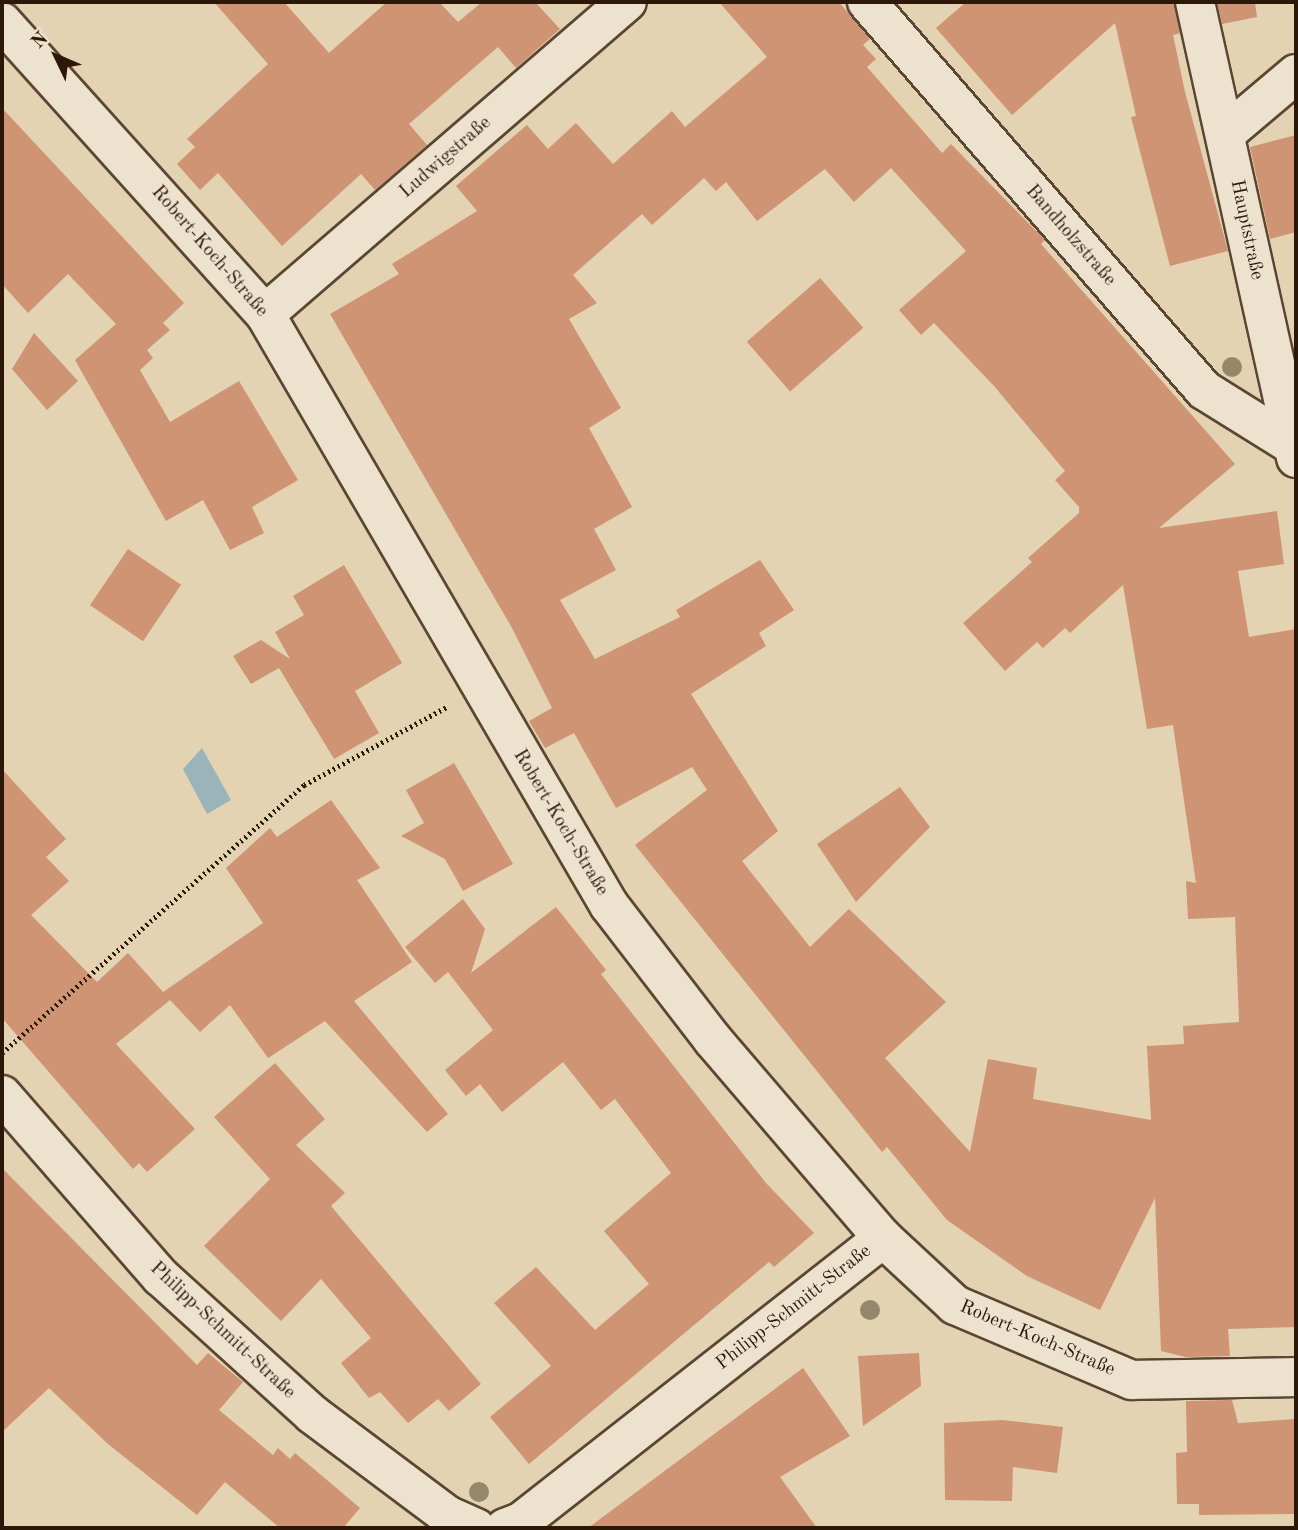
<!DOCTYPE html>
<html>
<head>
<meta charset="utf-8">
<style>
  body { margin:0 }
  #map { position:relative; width:1298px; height:1530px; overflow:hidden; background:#e3d3b2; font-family:"Old Standard TT",serif }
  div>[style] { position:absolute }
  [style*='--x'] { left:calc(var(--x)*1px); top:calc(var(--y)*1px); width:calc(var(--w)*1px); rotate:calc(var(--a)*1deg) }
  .water>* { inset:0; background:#9bb4b9 }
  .building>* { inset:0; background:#ce9473; transform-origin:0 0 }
  .path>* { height:4.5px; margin-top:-2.25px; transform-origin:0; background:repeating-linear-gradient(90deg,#2c1709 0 2px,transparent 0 5.5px) }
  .roads { filter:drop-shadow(2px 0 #5a4633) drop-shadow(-2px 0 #5a4633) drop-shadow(0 2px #5a4633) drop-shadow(0 -2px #5a4633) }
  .minor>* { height:38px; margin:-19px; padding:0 19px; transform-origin:19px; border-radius:19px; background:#ede2cd }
  .trees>* { width:20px; height:20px; margin:-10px; border-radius:50%; background:#94876b }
  span { translate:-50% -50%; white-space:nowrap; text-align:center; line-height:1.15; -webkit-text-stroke:5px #ede2cd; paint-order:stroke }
  .street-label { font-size:19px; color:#2c1709 }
  .frame { position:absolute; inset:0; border:4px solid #2c1709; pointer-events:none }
  .north { position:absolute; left:21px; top:21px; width:70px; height:70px; -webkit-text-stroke:5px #ede2cd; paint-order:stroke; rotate:314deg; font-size:19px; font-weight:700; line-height:28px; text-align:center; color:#2c1709 }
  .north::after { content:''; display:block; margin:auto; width:24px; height:32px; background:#2c1709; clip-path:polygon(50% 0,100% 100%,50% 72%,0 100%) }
</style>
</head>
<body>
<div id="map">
  <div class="water">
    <div style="clip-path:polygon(202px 748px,231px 800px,207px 814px,183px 769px)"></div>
  </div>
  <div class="building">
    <div style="clip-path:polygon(214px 2px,284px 2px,329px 53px,387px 2px,439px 2px,458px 22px,482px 2px,535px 2px,560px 29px,516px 68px,498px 47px,409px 124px,427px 145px,375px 190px,361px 174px,282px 246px,218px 173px,200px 190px,177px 164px,195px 147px,187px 139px,268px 64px)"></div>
    <div style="clip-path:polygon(evenodd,719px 2px,839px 2px,870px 39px,863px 45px,876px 59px,867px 67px,942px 153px,951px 144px,1045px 240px,1041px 244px,1235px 464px,1159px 528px,1277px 511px,1284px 564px,1238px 571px,1249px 637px,1296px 629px,1296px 1327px,1228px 1329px,1230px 1356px,1185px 1357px,1161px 1351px,1155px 1198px,1100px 1310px,1027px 1276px,947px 1220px,887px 1147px,882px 1152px,635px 845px,707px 790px,692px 767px,616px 808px,574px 733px,545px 748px,529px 721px,552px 708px,512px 628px,330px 314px,399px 274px,392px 264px,477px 211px,456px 186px,527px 125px,548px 149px,576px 123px,613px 164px,672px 111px,685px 127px,767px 57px,719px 2px,891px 168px,966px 251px,899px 310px,921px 335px,934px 323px,994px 386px,1065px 471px,1055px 480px,1079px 507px,1079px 513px,1028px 558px,1032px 562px,963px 623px,1005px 671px,1037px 642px,1043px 648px,1065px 628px,1070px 633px,1123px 585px,1147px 729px,1173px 725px,1196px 883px,1186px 881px,1188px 919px,1235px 917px,1239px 1022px,1183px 1026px,1184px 1044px,1147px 1046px,1151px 1120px,1033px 1099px,1037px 1068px,988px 1059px,970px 1152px,885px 1058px,946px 1002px,849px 909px,810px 947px,742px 861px,778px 831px,691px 694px,766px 646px,759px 633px,794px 610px,760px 560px,676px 610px,680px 617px,595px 659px,560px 600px,616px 570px,594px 529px,632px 507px,589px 428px,621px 408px,569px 319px,597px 303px,573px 275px,642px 214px,652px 225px,704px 178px,716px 191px,726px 182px,757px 221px,825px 169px,854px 202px,891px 168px)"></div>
    <div style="clip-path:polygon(966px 2px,1174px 2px,1180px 33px,1173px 35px,1185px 92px,1228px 251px,1170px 266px,1131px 117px,1136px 116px,1115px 23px,1012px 115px,936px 28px)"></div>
    <div style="clip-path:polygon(1217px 2px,1255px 2px,1257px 17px,1222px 24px)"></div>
    <div style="clip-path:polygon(2px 108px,184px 303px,163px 323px,170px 330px,147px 350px,153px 358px,140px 370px,170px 422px,239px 381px,298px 480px,252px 507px,264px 533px,230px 550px,203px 500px,166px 521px,75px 360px,116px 324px,68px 274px,28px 313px,2px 284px)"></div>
    <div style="clip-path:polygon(1296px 135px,1296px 232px,1270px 239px,1250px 147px)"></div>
    <div style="left:820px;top:278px;width:66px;height:97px;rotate:49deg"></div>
    <div style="clip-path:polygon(34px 333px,78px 381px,47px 410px,12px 369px)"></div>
    <div style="left:128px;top:549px;width:64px;height:68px;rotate:34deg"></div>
    <div style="clip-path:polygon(344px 565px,402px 663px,355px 691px,379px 733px,334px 759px,279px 668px,251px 684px,233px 656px,261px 640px,290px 659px,275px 632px,304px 615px,293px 596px)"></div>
    <div style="clip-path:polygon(454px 763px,513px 864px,463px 891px,445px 859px,401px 836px,424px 823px,406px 790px)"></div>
    <div style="clip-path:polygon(2px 769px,66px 839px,46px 857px,69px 881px,31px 915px,97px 982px,128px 953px,163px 992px,263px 923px,226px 868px,270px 828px,277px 837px,331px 800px,380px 868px,357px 880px,412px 962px,354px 1001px,448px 1114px,427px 1132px,325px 1021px,268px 1058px,230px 1005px,200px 1032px,170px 1000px,116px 1044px,195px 1129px,147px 1172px,139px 1163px,133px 1169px,2px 1018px)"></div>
    <div style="clip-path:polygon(900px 787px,930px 827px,856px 902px,817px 844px)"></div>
    <div style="clip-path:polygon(463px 899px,485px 929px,471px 973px,556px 907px,606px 970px,601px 974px,766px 1183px,814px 1233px,774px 1267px,769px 1262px,529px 1464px,490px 1417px,551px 1366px,494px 1303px,536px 1267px,595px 1330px,649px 1284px,604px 1231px,671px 1173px,615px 1099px,601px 1110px,563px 1062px,502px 1112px,480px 1084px,466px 1096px,445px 1070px,493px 1030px,448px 972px,435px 983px,405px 947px)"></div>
    <div style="clip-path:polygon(275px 1063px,325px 1119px,296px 1145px,345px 1193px,331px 1206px,481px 1384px,449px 1411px,438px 1399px,408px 1423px,380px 1392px,369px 1398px,341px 1363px,371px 1338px,321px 1279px,281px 1321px,204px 1246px,270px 1179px,214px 1117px)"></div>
    <div style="clip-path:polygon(2px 1168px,197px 1365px,208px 1353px,243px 1382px,219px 1410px,273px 1455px,278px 1448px,290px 1459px,295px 1453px,360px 1508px,343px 1528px,280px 1528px,225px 1482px,197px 1515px,108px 1444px,49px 1388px,2px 1432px)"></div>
    <div style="clip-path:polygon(919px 1353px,921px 1386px,863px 1426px,858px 1356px)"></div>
    <div style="clip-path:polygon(803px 1368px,850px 1436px,780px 1477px,817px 1528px,588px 1528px)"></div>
    <div style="clip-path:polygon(1232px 1400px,1238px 1423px,1296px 1419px,1296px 1514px,1199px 1515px,1199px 1504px,1177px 1504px,1176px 1453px,1187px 1452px,1186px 1401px)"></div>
    <div style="clip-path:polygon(1002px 1420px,1063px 1427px,1057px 1473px,1013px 1467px,1012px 1501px,945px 1500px,944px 1423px)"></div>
  </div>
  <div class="path">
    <div style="--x:2;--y:1053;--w:404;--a:-41.6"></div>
    <div style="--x:304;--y:785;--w:164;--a:-28.7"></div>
  </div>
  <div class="roads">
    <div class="minor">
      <div style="--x:867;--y:2;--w:514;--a:49.02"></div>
      <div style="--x:1204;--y:390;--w:106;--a:31.9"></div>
      <div style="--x:1195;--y:2;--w:467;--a:77.5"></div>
      <div style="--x:2;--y:22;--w:393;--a:48"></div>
      <div style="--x:265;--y:314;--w:684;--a:59.8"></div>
      <div style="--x:609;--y:905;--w:170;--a:52.4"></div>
      <div style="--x:713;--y:1040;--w:261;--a:49.4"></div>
      <div style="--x:883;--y:1238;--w:98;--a:42.9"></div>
      <div style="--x:955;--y:1305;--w:192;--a:23"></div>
      <div style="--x:1132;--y:1380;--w:164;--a:-1"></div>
      <div style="--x:1225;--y:134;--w:93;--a:-40.2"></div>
      <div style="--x:265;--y:314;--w:478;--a:-40.8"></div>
      <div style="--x:2;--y:1095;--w:242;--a:48.9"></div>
      <div style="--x:161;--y:1277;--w:204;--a:42.2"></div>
      <div style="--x:312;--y:1414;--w:169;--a:36.8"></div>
      <div style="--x:447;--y:1515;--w:32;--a:24"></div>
      <div style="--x:505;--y:1528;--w:17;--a:-21"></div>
      <div style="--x:521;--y:1522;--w:460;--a:-38.1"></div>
    </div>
  </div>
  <div class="trees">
    <div style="left:1232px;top:367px"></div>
    <div style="left:870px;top:1310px"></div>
    <div style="left:479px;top:1492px"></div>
  </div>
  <div class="street-label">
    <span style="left:446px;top:158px;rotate:-41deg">Ludwigstraße</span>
    <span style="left:1246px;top:230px;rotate:78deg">Hauptstraße</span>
    <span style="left:1070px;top:236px;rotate:49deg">Bandholzstraße</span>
    <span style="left:209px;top:252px;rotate:49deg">Robert-Koch-Straße</span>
    <span style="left:560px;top:823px;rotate:59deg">Robert-Koch-Straße</span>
    <span style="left:794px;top:1308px;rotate:-38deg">Philipp-Schmitt-Straße</span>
    <span style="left:222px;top:1331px;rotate:43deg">Philipp-Schmitt-Straße</span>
    <span style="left:1037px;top:1339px;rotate:23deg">Robert-Koch-Straße</span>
  </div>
  <div class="frame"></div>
  <div class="north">N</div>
</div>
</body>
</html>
